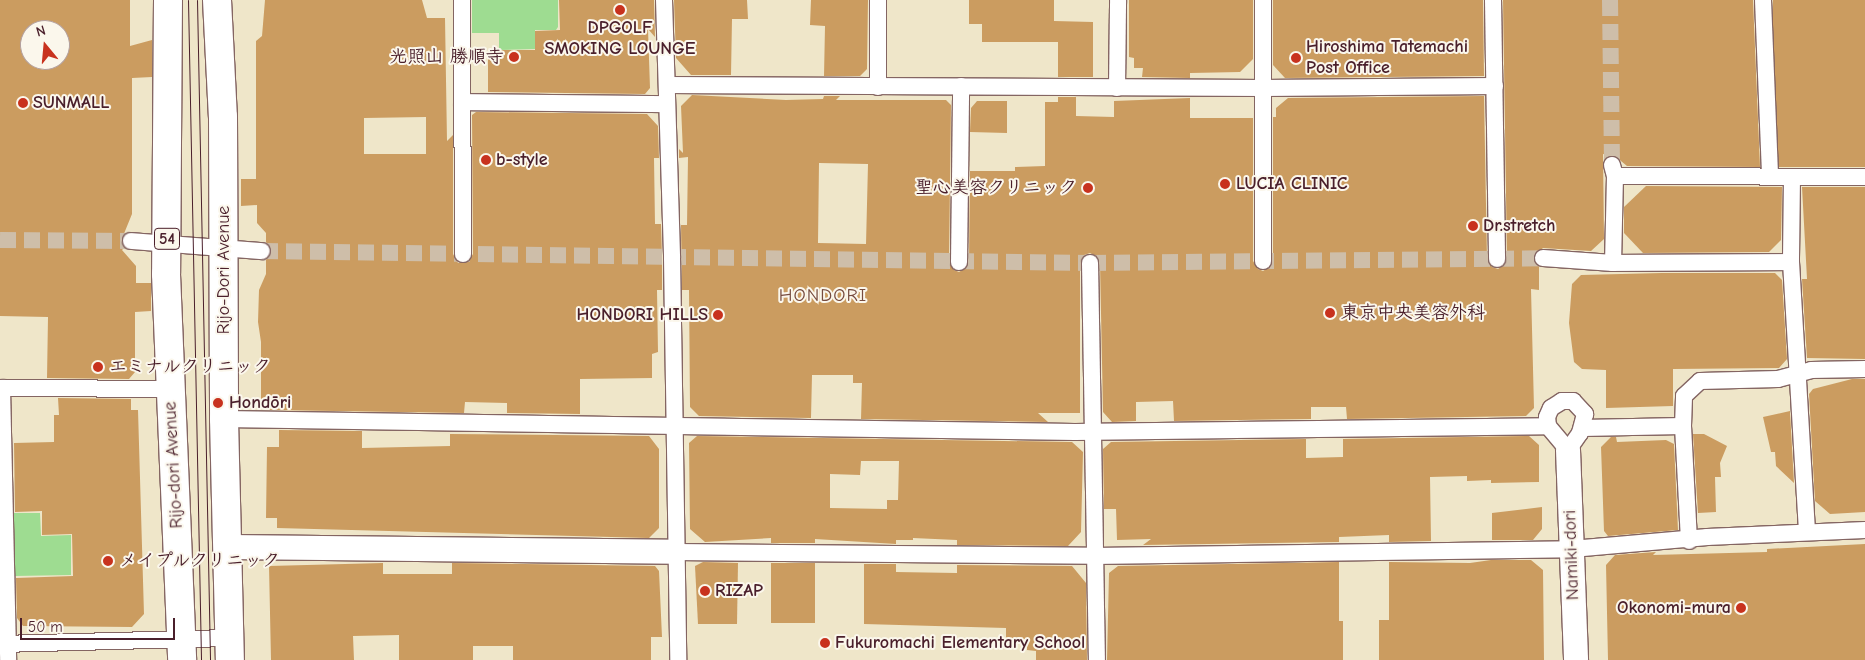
<!DOCTYPE html>
<html>
<head>
<meta charset="utf-8">
<style>
  body { margin:0 }
  #map { position:relative; width:1865px; height:660px; overflow:hidden; background:#efe6c9; font-family:"Comic Neue","Klee One",sans-serif }
  div>[style] { position:absolute }
  [style*='--x'] { left:calc(var(--x)*1px); top:calc(var(--y)*1px); width:calc(var(--w)*1px); rotate:calc(var(--a)*1deg) }
  .green>* { inset:0; background:#9edc91 }
  .building>* { inset:0; background:#cb9c60; transform-origin:0 0 }
  .street-tunnel>* { height:16px; margin-top:-8px; transform-origin:0; background:repeating-linear-gradient(90deg,#cebea9 0 16px,transparent 0 24px) }
  .roads { filter:drop-shadow(1px 0 #846562) drop-shadow(-1px 0 #846562) drop-shadow(0 1px #846562) drop-shadow(0 -1px #846562) }
  .street>* { height:16px; margin:-8px; padding:0 8px; transform-origin:8px; border-radius:8px; background:#fff }
  .secondary>* { height:24px; margin:-12px; padding:0 12px; transform-origin:12px; border-radius:12px; background:#fff }
  .highway>* { height:28px; margin:-14px; padding:0 14px; transform-origin:14px; border-radius:14px; background:#fff }
  .tram>* { height:1px; margin:-0.5px; padding:0 0.5px; transform-origin:0.5px; border-radius:0.5px; background:#4a1f2b }
  .dots>* { width:14px; height:14px; translate:-50% -50%; box-sizing:border-box; border:2px solid #fbf7ec; border-radius:50% }
  span { translate:-50% -50%; white-space:nowrap; text-align:center; line-height:1.15; -webkit-text-stroke:4px #fbf7ec; paint-order:stroke }
  .shield-label span { padding:1px 4px; background:#fbf7ec; border:1px solid; border-radius:4px; -webkit-text-stroke-width:0 }
  .shield-label { font-size:16px; color:#4a1f2b; font-weight:700 }
  .poi-label { font-size:18px; color:#4a1f2b; font-weight:700 }
  .left { translate:0 -50%; text-align:left }
  .right { translate:-100% -50%; text-align:right }
  .street-label { font-size:18px; color:#4a1f2b }
  .neighbourhood-label { font-size:19px; color:#774b3e; letter-spacing:1px }
  .north { position:absolute; left:20px; top:20px; width:50px; height:50px; box-sizing:border-box; background:#fbf7ec; border:1px solid #b4a19f; border-radius:50%; rotate:343deg; font-size:14px; font-weight:700; line-height:20px; text-align:center; color:#4a1f2b }
  .north::after { content:''; display:block; margin:auto; width:18px; height:22px; background:#c8321e; clip-path:polygon(50% 0,100% 100%,50% 72%,0 100%) }
  .scale { position:absolute; left:20px; top:618px; width:155px; height:22px; box-sizing:border-box; border:2px solid #4a1f2b; border-top:0; padding-left:6px; font-size:15px; line-height:18px; white-space:nowrap; color:#4a1f2b; -webkit-text-stroke:4px #fbf7ec; paint-order:stroke }
</style>
</head>
<body>
<div id="map">
  <div class="green">
    <div style="clip-path:polygon(472px 0,558px 0,558px 27px,556px 30px,535px 30px,535px 49px,499px 50px,499px 33px,472px 33px)"></div>
    <div style="clip-path:polygon(13px 513px,40px 513px,41px 536px,71px 535px,71px 575px,15px 576px)"></div>
  </div>
  <div class="building">
    <div style="clip-path:polygon(evenodd,0 0,130px 0,130px 46px,152px 40px,152px 77px,132px 78px,132px 214px,121px 241px,124px 248px,122px 250px,136px 266px,136px 283px,151px 283px,151px 311px,135px 312px,135px 372px,129px 379px,47px 378px,48px 317px,0 316px,0 0,30px 30px,60px 30px,60px 60px,30px 60px,30px 30px)"></div>
    <div style="clip-path:polygon(evenodd,265px 0,422px 0,427px 18px,445px 18px,447px 141px,453px 135px,453px 254px,458px 263px,468px 262px,473px 254px,472px 115px,476px 112px,647px 114px,658px 126px,659px 158px,654px 158px,655px 224px,661px 224px,662px 258px,662px 290px,657px 290px,658px 352px,652px 354px,652px 378px,580px 379px,580px 414px,507px 413px,507px 403px,465px 402px,464px 413px,270px 410px,261px 401px,261px 342px,258px 322px,259px 290px,266px 274px,266px 260px,272px 251px,266px 242px,266px 233px,257px 223px,257px 205px,241px 206px,241px 179px,256px 179px,256px 41px,262px 36px,265px 0,426px 117px,426px 154px,364px 154px,364px 118px,426px 117px)"></div>
    <div style="clip-path:polygon(559px 0,654px 0,655px 37px,648px 29px,650px 88px,645px 94px,488px 92px,488px 50px,535px 50px,535px 31px,560px 30px)"></div>
    <div style="clip-path:polygon(674px 0,747px 0,748px 19px,732px 19px,731px 75px,691px 75px,676px 58px)"></div>
    <div style="clip-path:polygon(811px 0,868px 0,867px 69px,860px 76px,824px 76px,825px 26px,810px 25px)"></div>
    <div style="clip-path:polygon(969px 0,1054px 0,1054px 21px,1093px 22px,1093px 77px,1058px 77px,1058px 42px,982px 42px,982px 24px,969px 24px)"></div>
    <div style="clip-path:polygon(1129px 0,1253px 0,1253px 59px,1240px 72px,1190px 73px,1190px 78px,1142px 77px,1143px 68px,1134px 68px,1134px 58px,1129px 57px)"></div>
    <div style="clip-path:polygon(1273px 0,1483px 0,1484px 76px,1285px 78px,1273px 65px)"></div>
    <div style="clip-path:polygon(evenodd,1503px 0,1753px 0,1760px 167px,1627px 166px,1615px 156px,1603px 154px,1604px 239px,1591px 251px,1543px 248px,1533px 257px,1539px 267px,1539px 290px,1531px 289px,1534px 408px,1526px 416px,1347px 419px,1346px 407px,1311px 407px,1311px 419px,1174px 421px,1173px 401px,1136px 402px,1136px 421px,1112px 422px,1103px 412px,1100px 263px,1098px 257px,1090px 253px,1084px 255px,1080px 263px,1080px 413px,1038px 413px,1048px 422px,861px 419px,862px 383px,853px 383px,853px 375px,812px 375px,811px 418px,699px 416px,690px 407px,689px 290px,682px 290px,681px 225px,687px 225px,688px 157px,679px 158px,679px 149px,683px 153px,681px 106px,692px 95px,786px 100px,823px 99px,824px 96px,840px 96px,836px 100px,946px 100px,951px 105px,949px 262px,954px 270px,959px 272px,967px 267px,969px 262px,970px 171px,1015px 171px,1015px 167px,1045px 166px,1045px 102px,1058px 102px,1058px 97px,1076px 97px,1076px 116px,1114px 117px,1114px 101px,1190px 98px,1190px 118px,1253px 118px,1253px 261px,1258px 269px,1263px 271px,1271px 266px,1273px 261px,1273px 117px,1276px 117px,1276px 108px,1288px 98px,1484px 96px,1487px 259px,1492px 267px,1498px 269px,1505px 264px,1507px 259px,1503px 0,819px 163px,868px 164px,866px 244px,818px 243px,819px 163px)"></div>
    <div style="left:1773px;top:0;width:92px;height:167px"></div>
    <div style="clip-path:polygon(977px 101px,1007px 101px,1007px 133px,970px 132px,971px 108px)"></div>
    <div style="clip-path:polygon(1646px 186px,1782px 187px,1781px 240px,1769px 252px,1643px 253px,1624px 233px,1624px 207px)"></div>
    <div style="clip-path:polygon(1802px 187px,1865px 187px,1865px 359px,1807px 358px,1802px 279px,1807px 279px)"></div>
    <div style="clip-path:polygon(1662px 273px,1775px 273px,1782px 280px,1787px 359px,1779px 368px,1673px 369px,1673px 406px,1606px 408px,1606px 370px,1582px 369px,1574px 362px,1569px 323px,1572px 284px,1581px 275px)"></div>
    <div style="clip-path:polygon(1852px 379px,1865px 379px,1865px 512px,1830px 514px,1815px 501px,1809px 394px,1813px 389px)"></div>
    <div style="clip-path:polygon(58px 398px,131px 399px,131px 410px,138px 410px,144px 614px,132px 627px,23px 626px,17px 618px,16px 578px,73px 576px,72px 534px,42px 535px,42px 511px,15px 512px,14px 443px,54px 442px,54px 415px,59px 415px)"></div>
    <div style="clip-path:polygon(1790px 411px,1790px 412px,1794px 483px,1776px 466px,1775px 452px,1771px 452px,1763px 417px)"></div>
    <div style="clip-path:polygon(279px 430px,362px 431px,362px 448px,450px 446px,450px 434px,649px 436px,659px 449px,659px 528px,649px 538px,277px 528px,277px 518px,266px 518px,267px 447px,279px 447px)"></div>
    <div style="clip-path:polygon(1693px 434px,1704px 434px,1727px 446px,1720px 463px,1721px 477px,1715px 477px,1716px 512px,1698px 513px)"></div>
    <div style="clip-path:polygon(evenodd,697px 436px,1072px 442px,1083px 452px,1081px 532px,1068px 546px,957px 545px,957px 540px,913px 538px,913px 540px,896px 540px,896px 544px,815px 539px,815px 543px,771px 543px,771px 538px,705px 542px,690px 529px,689px 443px,697px 436px,861px 461px,899px 461px,898px 500px,887px 500px,887px 509px,830px 508px,830px 474px,860px 475px,861px 461px)"></div>
    <div style="clip-path:polygon(1529px 436px,1539px 445px,1539px 482px,1491px 483px,1491px 480px,1467px 481px,1467px 476px,1430px 477px,1431px 541px,1389px 542px,1389px 535px,1339px 537px,1339px 542px,1143px 545px,1151px 539px,1117px 540px,1116px 509px,1104px 509px,1103px 449px,1111px 442px,1306px 439px,1306px 458px,1343px 457px,1343px 439px)"></div>
    <div style="clip-path:polygon(1611px 437px,1616px 437px,1617px 442px,1666px 440px,1674px 444px,1678px 530px,1608px 536px,1604px 531px,1601px 447px)"></div>
    <div style="clip-path:polygon(1542px 507px,1542px 529px,1533px 540px,1492px 540px,1492px 513px)"></div>
    <div style="clip-path:polygon(1865px 544px,1865px 660px,1608px 660px,1606px 565px,1615px 555px,1656px 552px,1653px 555px,1767px 552px,1767px 549px)"></div>
    <div style="clip-path:polygon(1491px 560px,1531px 560px,1543px 570px,1544px 660px,1379px 660px,1379px 620px,1389px 620px,1389px 562px,1470px 563px)"></div>
    <div style="clip-path:polygon(703px 562px,738px 563px,737px 624px,698px 624px,695px 566px)"></div>
    <div style="clip-path:polygon(1339px 562px,1339px 621px,1343px 621px,1343px 660px,1107px 660px,1109px 573px,1118px 566px)"></div>
    <div style="clip-path:polygon(383px 563px,383px 574px,452px 574px,452px 563px,655px 566px,659px 571px,662px 637px,651px 637px,651px 660px,513px 660px,513px 646px,473px 646px,473px 660px,399px 660px,399px 635px,353px 636px,354px 660px,271px 660px,269px 566px)"></div>
    <div style="left:771px;top:563px;width:44px;height:60px"></div>
    <div style="clip-path:polygon(864px 564px,896px 564px,896px 572px,957px 573px,957px 565px,1072px 566px,1086px 583px,1087px 660px,1036px 660px,1036px 651px,1027px 650px,1027px 639px,1006px 639px,1006px 628px,864px 624px)"></div>
  </div>
  <div class="street-tunnel">
    <div style="--x:1610;--y:0;--w:165;--a:89.3"></div>
    <div style="--x:0;--y:240;--w:131;--a:0.4"></div>
    <div style="--x:262;--y:251;--w:828;--a:0.83"></div>
    <div style="--x:1090;--y:263;--w:453;--a:-0.6"></div>
  </div>
  <div class="roads">
    <div class="street">
      <div style="--x:462;--y:0;--w:254;--a:89.8"></div>
      <div style="--x:664;--y:0;--w:258;--a:88.2"></div>
      <div style="--x:672;--y:258;--w:402;--a:89.1"></div>
      <div style="--x:1263;--y:0;--w:261;--a:90"></div>
      <div style="--x:1493;--y:0;--w:259;--a:89.1"></div>
      <div style="--x:1763;--y:0;--w:176;--a:87.7"></div>
      <div style="--x:667;--y:85;--w:596;--a:0.29"></div>
      <div style="--x:1263;--y:88;--w:232;--a:-0.5"></div>
      <div style="--x:878;--y:87;--w:87;--a:-90"></div>
      <div style="--x:1117;--y:88;--w:88;--a:-89.3"></div>
      <div style="--x:462;--y:102;--w:205;--a:0.6"></div>
      <div style="--x:1612;--y:165;--w:11;--a:75"></div>
      <div style="--x:1615;--y:176;--w:87;--a:91.3"></div>
      <div style="--x:1615;--y:176;--w:250;--a:0.2"></div>
      <div style="--x:1792;--y:177;--w:85;--a:90.7"></div>
      <div style="--x:1791;--y:262;--w:269;--a:86.6"></div>
      <div style="--x:131;--y:241;--w:131;--a:4.4"></div>
      <div style="--x:1543;--y:258;--w:70;--a:4.1"></div>
      <div style="--x:1613;--y:263;--w:178;--a:-0.3"></div>
      <div style="--x:959;--y:262;--w:176;--a:-89.3"></div>
      <div style="--x:1090;--y:263;--w:397;--a:89"></div>
      <div style="--x:0;--y:388;--w:170;--a:0.3"></div>
      <div style="--x:2;--y:388;--w:272;--a:88.7"></div>
      <div style="--x:1562;--y:401;--w:11;--a:0"></div>
      <div style="--x:1573;--y:401;--w:18;--a:47"></div>
      <div style="--x:1585;--y:414;--w:20;--a:105"></div>
      <div style="--x:1580;--y:433;--w:21;--a:125"></div>
      <div style="--x:1568;--y:450;--w:31;--a:-130"></div>
      <div style="--x:1548;--y:426;--w:9;--a:-96"></div>
      <div style="--x:1547;--y:417;--w:10;--a:-66"></div>
      <div style="--x:1551;--y:408;--w:13;--a:-32"></div>
      <div style="--x:224;--y:419;--w:851;--a:0.88"></div>
      <div style="--x:1075;--y:432;--w:473;--a:-0.7"></div>
      <div style="--x:1683;--y:426;--w:30;--a:-88"></div>
      <div style="--x:1684;--y:396;--w:22;--a:-43"></div>
      <div style="--x:1700;--y:381;--w:78;--a:-1.5"></div>
      <div style="--x:1778;--y:379;--w:34;--a:-15"></div>
      <div style="--x:1811;--y:370;--w:54;--a:-1.1"></div>
      <div style="--x:1582;--y:428;--w:101;--a:-1.1"></div>
      <div style="--x:1683;--y:426;--w:115;--a:87"></div>
      <div style="--x:675;--y:552;--w:418;--a:0.5"></div>
      <div style="--x:1093;--y:556;--w:479;--a:-0.8"></div>
      <div style="--x:1572;--y:549;--w:136;--a:-5.1"></div>
      <div style="--x:1707;--y:537;--w:158;--a:-2.5"></div>
      <div style="--x:0;--y:644;--w:229;--a:-1.5"></div>
    </div>
    <div class="secondary">
      <div style="--x:1568;--y:450;--w:210;--a:87.8"></div>
      <div style="--x:229;--y:547;--w:446;--a:0.6"></div>
    </div>
    <div class="highway">
      <div style="--x:168;--y:0;--w:274;--a:90.4"></div>
      <div style="--x:166;--y:274;--w:386;--a:87.6"></div>
      <div style="--x:217;--y:0;--w:117;--a:87.1"></div>
      <div style="--x:223;--y:117;--w:302;--a:89.8"></div>
      <div style="--x:224;--y:419;--w:241;--a:88.6"></div>
    </div>
  </div>
  <div class="tram">
    <div style="--x:188;--y:0;--w:660;--a:88.87"></div>
    <div style="--x:197;--y:0;--w:660;--a:88.87"></div>
  </div>
  <div class="dots">
    <div style="left:620px;top:10px;background:#c8321e"></div>
    <div style="left:514px;top:57px;background:#c8321e"></div>
    <div style="left:1296px;top:58px;background:#c8321e"></div>
    <div style="left:23px;top:103px;background:#c8321e"></div>
    <div style="left:486px;top:160px;background:#c8321e"></div>
    <div style="left:1225px;top:184px;background:#c8321e"></div>
    <div style="left:1088px;top:188px;background:#c8321e"></div>
    <div style="left:1473px;top:226px;background:#c8321e"></div>
    <div style="left:1330px;top:313px;background:#c8321e"></div>
    <div style="left:718px;top:315px;background:#c8321e"></div>
    <div style="left:98px;top:367px;background:#c8321e"></div>
    <div style="left:218px;top:403px;background:#c8321e"></div>
    <div style="left:108px;top:561px;background:#c8321e"></div>
    <div style="left:705px;top:591px;background:#c8321e"></div>
    <div style="left:1741px;top:608px;background:#c8321e"></div>
    <div style="left:825px;top:643px;background:#c8321e"></div>
  </div>
  <div class="shield-label">
    <span style="left:167px;top:239px">54</span>
  </div>
  <div class="poi-label">
    <span style="left:620px;top:39px">DPGOLF<br>SMOKING LOUNGE</span>
    <span class="left" style="left:1306px;top:58px">Hiroshima Tatemachi<br>Post Office</span>
    <span class="right" style="left:504px;top:57px">光照山 勝順寺</span>
    <span class="left" style="left:33px;top:103px">SUNMALL</span>
    <span class="left" style="left:496px;top:160px">b-style</span>
    <span class="left" style="left:1236px;top:184px">LUCIA CLINIC</span>
    <span class="right" style="left:1077px;top:188px">聖心美容クリニック</span>
    <span class="left" style="left:1483px;top:226px">Dr.stretch</span>
    <span class="left" style="left:1341px;top:313px">東京中央美容外科</span>
    <span class="right" style="left:708px;top:315px">HONDORI HILLS</span>
    <span class="left" style="left:109px;top:367px">エミナルクリニック</span>
    <span class="left" style="left:229px;top:403px">Hondōri</span>
    <span class="left" style="left:119px;top:561px">メイプルクリニック</span>
    <span class="left" style="left:715px;top:591px">RIZAP</span>
    <span class="right" style="left:1731px;top:608px">Okonomi-mura</span>
    <span class="left" style="left:835px;top:643px">Fukuromachi Elementary School</span>
  </div>
  <div class="street-label">
    <span style="left:224px;top:270px;rotate:-90deg">Rijo-Dori Avenue</span>
    <span style="left:174px;top:465px;rotate:-93deg">Rijo-dori Avenue</span>
    <span style="left:1572px;top:555px;rotate:-92deg">Namiki-dori</span>
  </div>
  <div class="neighbourhood-label">
    <span style="left:823px;top:296px">HONDORI</span>
  </div>
  <div class="north">N</div>
  <div class="scale">50 m</div>
</div>
</body>
</html>
